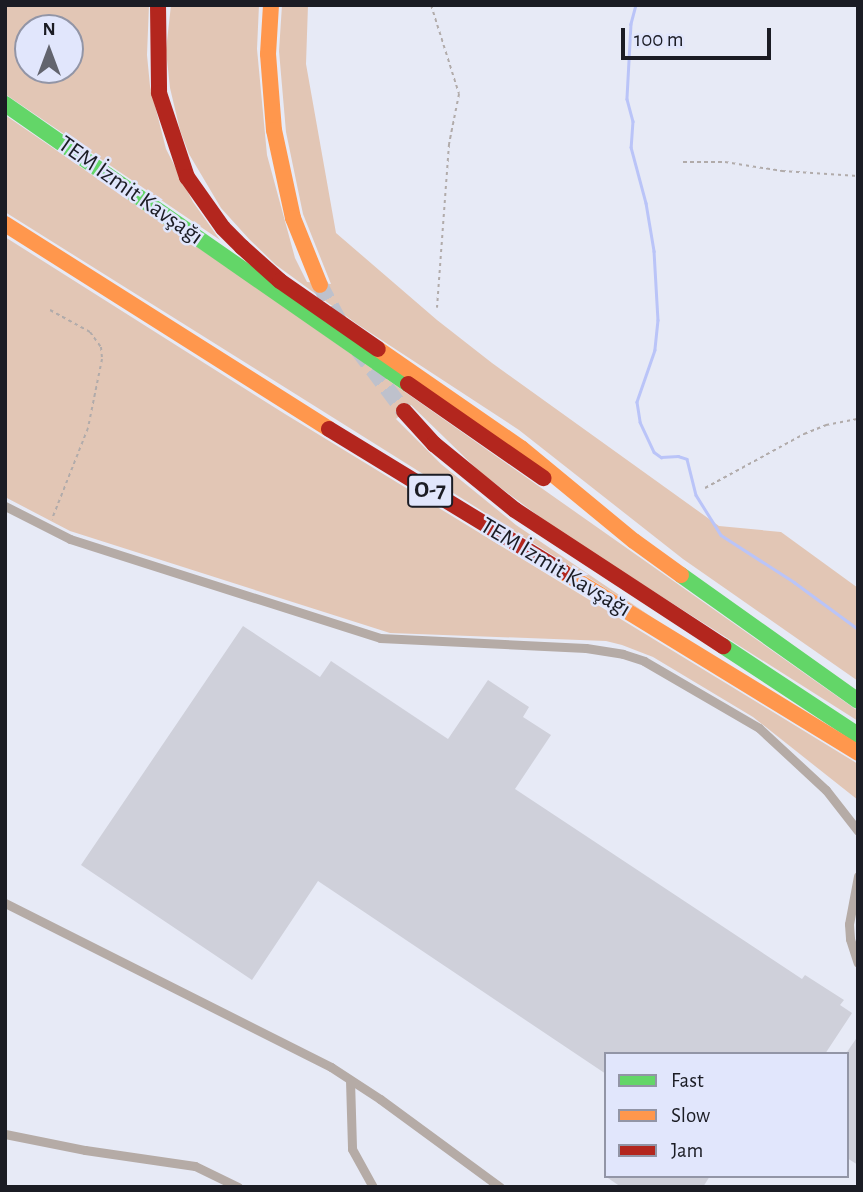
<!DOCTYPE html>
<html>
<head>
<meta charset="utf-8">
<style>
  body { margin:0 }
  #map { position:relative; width:863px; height:1192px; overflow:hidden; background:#e7eaf6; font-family:"Alegreya Sans",sans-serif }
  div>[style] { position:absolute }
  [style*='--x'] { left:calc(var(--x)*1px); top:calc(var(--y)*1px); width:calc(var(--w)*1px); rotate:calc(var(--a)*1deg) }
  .green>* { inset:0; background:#e2c6b5 }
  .stream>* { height:2.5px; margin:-1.25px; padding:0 1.25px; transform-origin:1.25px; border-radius:1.25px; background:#bac4f8 }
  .building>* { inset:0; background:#cfd0da }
  .highway-tunnel>* { height:16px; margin-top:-8px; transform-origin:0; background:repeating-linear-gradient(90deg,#bec1cc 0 16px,transparent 0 24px) }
  .path>* { height:2px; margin-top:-1px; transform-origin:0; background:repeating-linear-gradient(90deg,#b1abaa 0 3.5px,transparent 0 7px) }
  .street>* { height:9px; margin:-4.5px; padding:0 4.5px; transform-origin:4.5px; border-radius:4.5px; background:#b5aba6 }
  .fast>* { height:16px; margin:-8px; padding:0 8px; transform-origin:8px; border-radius:8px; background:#63d668 }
  .slow>* { height:16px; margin:-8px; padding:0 8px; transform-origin:8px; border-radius:8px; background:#ff974d }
  .jam>* { height:16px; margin:-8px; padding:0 8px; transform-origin:8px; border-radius:8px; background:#b3261e }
  span { translate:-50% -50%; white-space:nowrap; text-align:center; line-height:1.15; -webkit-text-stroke:5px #e1e6fc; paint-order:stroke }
  .shield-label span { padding:2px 5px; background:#e1e6fc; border:2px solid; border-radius:5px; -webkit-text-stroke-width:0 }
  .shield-label { font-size:23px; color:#1b1c24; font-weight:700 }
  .street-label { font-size:24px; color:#1b1c24 }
  .frame { position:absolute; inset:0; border:7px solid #1b1c24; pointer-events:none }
  .legend { position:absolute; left:604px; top:1052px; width:245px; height:126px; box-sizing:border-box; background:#e1e6fc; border:2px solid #9295a6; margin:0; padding:9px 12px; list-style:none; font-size:21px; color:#1b1c24 }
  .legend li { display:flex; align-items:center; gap:14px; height:35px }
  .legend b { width:35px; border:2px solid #9295a6 }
  .north { position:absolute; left:14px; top:14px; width:70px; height:70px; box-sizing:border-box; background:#e1e6fc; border:2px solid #9295a6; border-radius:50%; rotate:0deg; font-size:19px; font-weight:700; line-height:28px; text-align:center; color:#1b1c24 }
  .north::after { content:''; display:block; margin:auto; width:24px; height:32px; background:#62646e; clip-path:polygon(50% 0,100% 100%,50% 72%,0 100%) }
  .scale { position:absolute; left:621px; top:28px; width:150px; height:32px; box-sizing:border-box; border:4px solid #1b1c24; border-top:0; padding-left:9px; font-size:21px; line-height:24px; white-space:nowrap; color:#1b1c24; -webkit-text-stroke:5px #e1e6fc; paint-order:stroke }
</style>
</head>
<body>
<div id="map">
  <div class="green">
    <div style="clip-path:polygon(evenodd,5px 5px,149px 5px,147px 55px,150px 86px,166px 149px,193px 202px,220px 240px,5px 94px,5px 5px,28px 28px,70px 28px,70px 70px,28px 70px,28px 28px)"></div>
    <div style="clip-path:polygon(171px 5px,259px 5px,257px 49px,267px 155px,295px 258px,307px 282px,331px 284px,303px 214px,286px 132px,279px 51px,282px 5px,308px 5px,306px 64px,336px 233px,437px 320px,492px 363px,719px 526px,781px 532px,858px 588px,858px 681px,683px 559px,519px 430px,357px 324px,276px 265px,249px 239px,221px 208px,189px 154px,180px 130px,170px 88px,166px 50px)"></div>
    <div style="clip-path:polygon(5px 115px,273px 299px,858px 711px,858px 721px,560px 532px,481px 473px,411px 405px,396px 419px,441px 464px,516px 525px,656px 620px,5px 212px)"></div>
    <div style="clip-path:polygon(5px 237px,285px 414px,858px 764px,858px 800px,753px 717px,653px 657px,622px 645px,606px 641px,390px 633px,70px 531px,5px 497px)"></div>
  </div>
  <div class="stream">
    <div style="--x:636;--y:5;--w:20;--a:105"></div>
    <div style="--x:631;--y:24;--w:75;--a:93.1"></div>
    <div style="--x:627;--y:99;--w:23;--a:75"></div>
    <div style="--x:633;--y:121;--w:26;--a:94"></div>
    <div style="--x:631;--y:147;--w:58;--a:75"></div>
    <div style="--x:646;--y:203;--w:49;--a:80.5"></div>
    <div style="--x:654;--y:251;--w:69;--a:86.7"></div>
    <div style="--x:658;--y:320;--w:30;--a:96"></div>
    <div style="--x:655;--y:350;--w:55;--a:109.1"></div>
    <div style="--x:637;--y:402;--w:20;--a:81"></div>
    <div style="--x:640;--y:422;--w:33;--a:65"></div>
    <div style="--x:654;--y:452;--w:9;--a:36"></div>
    <div style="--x:661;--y:457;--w:17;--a:-3"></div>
    <div style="--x:678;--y:456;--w:9;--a:18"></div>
    <div style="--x:687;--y:459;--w:37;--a:76"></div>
    <div style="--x:696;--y:495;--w:47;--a:58"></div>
    <div style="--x:721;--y:535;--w:87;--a:32.8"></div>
    <div style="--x:794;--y:582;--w:79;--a:36.3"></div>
  </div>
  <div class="building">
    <div style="clip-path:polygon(243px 626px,320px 677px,331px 661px,448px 739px,488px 680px,529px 707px,523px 717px,551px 735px,515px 789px,802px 979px,805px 975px,844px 1000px,840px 1005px,852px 1013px,825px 1054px,606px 1054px,606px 1074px,318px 881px,252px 980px,81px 865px)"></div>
    <div style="clip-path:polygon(858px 1036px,858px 1165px,847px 1158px,847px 1052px)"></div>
    <div style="clip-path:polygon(605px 1176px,710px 1176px,703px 1187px,621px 1187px)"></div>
  </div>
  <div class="highway-tunnel">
    <div style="--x:320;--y:285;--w:43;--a:62.2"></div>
    <div style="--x:358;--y:350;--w:76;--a:53"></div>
  </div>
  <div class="path">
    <div style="--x:431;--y:5;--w:93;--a:72.5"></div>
    <div style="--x:459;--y:94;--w:51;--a:101.3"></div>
    <div style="--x:449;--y:144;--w:164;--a:94.2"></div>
    <div style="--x:683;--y:162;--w:42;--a:0"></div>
    <div style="--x:725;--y:162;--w:58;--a:9"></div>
    <div style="--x:782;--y:171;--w:76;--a:3.8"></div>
    <div style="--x:50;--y:310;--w:46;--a:28.8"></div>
    <div style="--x:90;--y:332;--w:19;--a:54"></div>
    <div style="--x:101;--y:347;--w:12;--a:85"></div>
    <div style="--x:102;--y:359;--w:70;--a:101.5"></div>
    <div style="--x:88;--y:428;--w:98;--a:111.6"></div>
    <div style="--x:705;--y:488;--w:113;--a:-28.6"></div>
    <div style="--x:804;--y:434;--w:24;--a:-22"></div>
    <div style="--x:826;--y:425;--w:33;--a:-11"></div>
  </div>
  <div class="street">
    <div style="--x:5;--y:506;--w:73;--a:26.9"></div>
    <div style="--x:70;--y:539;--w:325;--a:17.7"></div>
    <div style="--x:380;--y:638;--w:206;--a:2.8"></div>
    <div style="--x:586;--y:648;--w:37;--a:9"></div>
    <div style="--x:623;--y:654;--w:22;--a:18"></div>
    <div style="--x:644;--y:661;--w:133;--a:30.2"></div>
    <div style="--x:759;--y:728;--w:91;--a:42.8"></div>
    <div style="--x:826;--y:790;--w:52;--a:52"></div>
    <div style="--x:858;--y:876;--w:49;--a:100.6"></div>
    <div style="--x:849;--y:924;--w:15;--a:86"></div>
    <div style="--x:850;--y:939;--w:25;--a:72"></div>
    <div style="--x:5;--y:903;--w:365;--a:26.7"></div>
    <div style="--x:331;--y:1067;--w:59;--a:33.1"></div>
    <div style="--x:380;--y:1099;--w:149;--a:36.3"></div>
    <div style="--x:350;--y:1080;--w:69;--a:88.3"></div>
    <div style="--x:352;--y:1149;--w:43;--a:61.1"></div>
    <div style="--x:5;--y:1134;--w:82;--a:11.3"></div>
    <div style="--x:85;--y:1150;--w:111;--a:8.3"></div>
    <div style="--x:195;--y:1166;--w:48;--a:26"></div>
  </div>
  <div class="fast">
    <div style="--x:5;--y:104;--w:491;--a:34.8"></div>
    <div style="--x:681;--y:575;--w:217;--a:35.4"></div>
    <div style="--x:723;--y:646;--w:162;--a:33.4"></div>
  </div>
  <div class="slow">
    <div style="--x:271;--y:5;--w:49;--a:93.5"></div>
    <div style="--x:268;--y:54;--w:76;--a:85.5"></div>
    <div style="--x:274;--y:130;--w:90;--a:77.8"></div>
    <div style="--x:293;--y:218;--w:72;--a:68.1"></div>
    <div style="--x:5;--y:224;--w:383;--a:32.3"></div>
    <div style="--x:378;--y:349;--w:174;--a:34.7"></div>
    <div style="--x:521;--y:448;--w:146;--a:39.5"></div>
    <div style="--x:634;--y:541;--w:58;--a:35.9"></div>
    <div style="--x:563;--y:572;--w:346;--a:31.5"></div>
  </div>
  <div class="jam">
    <div style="--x:158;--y:5;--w:88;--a:89.3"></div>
    <div style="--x:159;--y:93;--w:89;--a:71.6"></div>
    <div style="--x:187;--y:177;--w:62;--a:54.8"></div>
    <div style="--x:223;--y:228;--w:27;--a:45"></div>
    <div style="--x:242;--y:247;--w:51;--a:41.8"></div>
    <div style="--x:280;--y:281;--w:119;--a:34.8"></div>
    <div style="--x:408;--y:384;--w:165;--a:34.8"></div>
    <div style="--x:404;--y:411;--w:45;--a:47.7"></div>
    <div style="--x:434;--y:444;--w:104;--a:39.2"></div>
    <div style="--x:515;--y:510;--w:249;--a:33.2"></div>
    <div style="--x:329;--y:429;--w:274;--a:31.4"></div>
  </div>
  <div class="shield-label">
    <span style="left:430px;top:491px">O-7</span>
  </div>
  <div class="street-label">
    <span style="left:130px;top:191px;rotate:35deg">TEM İzmit Kavşağı</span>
    <span style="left:555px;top:568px;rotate:31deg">TEM İzmit Kavşağı</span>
  </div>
  <div class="frame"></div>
  <ul class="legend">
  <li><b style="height:9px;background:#63d668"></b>Fast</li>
  <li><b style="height:9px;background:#ff974d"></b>Slow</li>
  <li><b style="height:9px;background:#b3261e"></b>Jam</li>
  </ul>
  <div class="north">N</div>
  <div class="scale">100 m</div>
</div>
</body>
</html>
